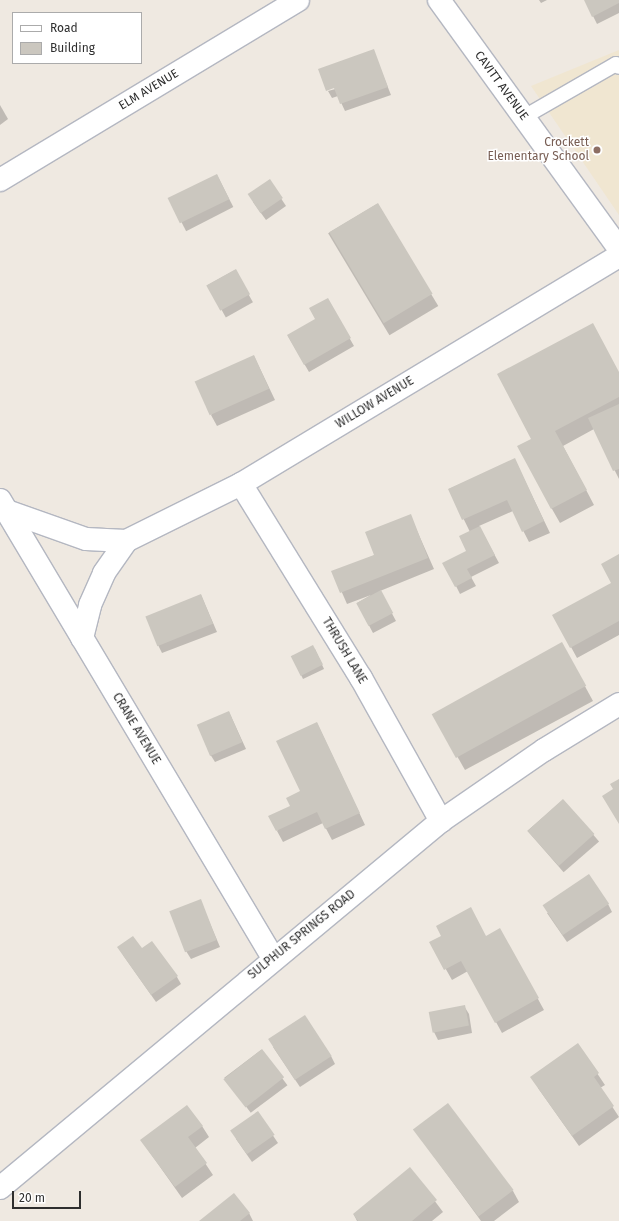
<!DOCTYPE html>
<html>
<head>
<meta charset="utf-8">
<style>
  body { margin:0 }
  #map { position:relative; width:619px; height:1221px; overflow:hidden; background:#efe9e1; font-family:"Fira Sans",sans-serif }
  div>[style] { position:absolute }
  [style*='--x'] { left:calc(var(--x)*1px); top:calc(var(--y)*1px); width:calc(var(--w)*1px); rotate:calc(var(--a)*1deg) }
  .education>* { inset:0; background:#f0e6d1 }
  .shadow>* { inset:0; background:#0003; transform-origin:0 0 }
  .building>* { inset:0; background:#cbc7bf; transform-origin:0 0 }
  .roads { filter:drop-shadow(1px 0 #b4b7c1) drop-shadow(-1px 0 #b4b7c1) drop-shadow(0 1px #b4b7c1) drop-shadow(0 -1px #b4b7c1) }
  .lane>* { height:14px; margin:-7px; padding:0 7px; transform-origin:7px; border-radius:7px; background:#fff }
  .street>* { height:22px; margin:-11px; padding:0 11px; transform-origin:11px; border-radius:11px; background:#fff }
  .secondary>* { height:22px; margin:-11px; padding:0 11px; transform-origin:11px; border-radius:11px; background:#fff }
  .dots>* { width:11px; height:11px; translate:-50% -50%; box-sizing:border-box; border:2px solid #fff; border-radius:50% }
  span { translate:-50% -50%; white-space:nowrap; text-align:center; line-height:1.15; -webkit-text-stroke:3px #fff; paint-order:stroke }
  .street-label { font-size:12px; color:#2e2e2e }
  .education-label { font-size:12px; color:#785e54 }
  .right { translate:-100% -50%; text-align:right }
  .legend { position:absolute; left:12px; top:12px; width:130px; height:52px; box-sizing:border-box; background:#fff; border:1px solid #ababab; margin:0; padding:5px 7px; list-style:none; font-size:12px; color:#2e2e2e }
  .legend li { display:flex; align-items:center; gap:8px; height:20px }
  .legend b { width:20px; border:1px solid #ababab }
  .scale { position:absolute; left:12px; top:1191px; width:69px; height:18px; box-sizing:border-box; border:2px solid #2e2e2e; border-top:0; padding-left:5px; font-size:12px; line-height:14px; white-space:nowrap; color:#2e2e2e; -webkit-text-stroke:3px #fff; paint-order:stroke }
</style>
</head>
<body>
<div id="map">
  <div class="education">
    <div style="clip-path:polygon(619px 50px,619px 215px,531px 86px)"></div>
  </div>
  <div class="shadow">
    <div style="clip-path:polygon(539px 0,547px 0,541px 3px)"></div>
    <div style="clip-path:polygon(585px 0,619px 0,619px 13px,597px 24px)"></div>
    <div style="clip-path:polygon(373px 50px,391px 95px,345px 111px,338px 96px,332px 98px,328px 91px,339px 88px)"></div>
    <div style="clip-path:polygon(0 105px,8px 119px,0 125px)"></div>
    <div style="left:217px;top:175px;width:36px;height:53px;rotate:63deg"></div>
    <div style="clip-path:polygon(269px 180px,286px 206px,266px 220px,253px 202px)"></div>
    <div style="left:377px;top:204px;width:119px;height:57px;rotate:59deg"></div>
    <div style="left:235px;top:270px;width:37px;height:31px;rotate:61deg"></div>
    <div style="clip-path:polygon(327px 299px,354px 346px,309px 372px,288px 336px,317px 320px)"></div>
    <div style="clip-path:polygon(254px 356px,275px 400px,217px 426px,211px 415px)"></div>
    <div style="clip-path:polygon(619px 373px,619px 479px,594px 429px,563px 446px,594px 505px,560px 523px,552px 509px,533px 439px)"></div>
    <div style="clip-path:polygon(515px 460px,550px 533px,529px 542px,513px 511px,479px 526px,499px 563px,471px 577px,476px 586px,460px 594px,456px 586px,468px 551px,470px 532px,449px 489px)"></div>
    <div style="clip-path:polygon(410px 515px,434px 569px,380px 591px,396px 621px,373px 633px,357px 603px,371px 595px,347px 604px,333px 572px,375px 555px)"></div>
    <div style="clip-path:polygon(619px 555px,619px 635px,577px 658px,571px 647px,612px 583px)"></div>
    <div style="clip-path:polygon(201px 595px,217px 632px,162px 653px,158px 645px)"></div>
    <div style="clip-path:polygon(315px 649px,324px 669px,303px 679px,292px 656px)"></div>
    <div style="clip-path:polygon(569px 657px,593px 701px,465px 770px,457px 756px)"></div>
    <div style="clip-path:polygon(229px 712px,246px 749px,215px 762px,210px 754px)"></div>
    <div style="clip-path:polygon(317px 723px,365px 825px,332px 840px,323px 823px,283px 842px,277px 831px,301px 792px)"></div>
    <div style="left:563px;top:800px;width:55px;height:47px;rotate:49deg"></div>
    <div style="clip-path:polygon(200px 900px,220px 947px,191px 959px,186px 951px)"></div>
    <div style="clip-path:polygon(608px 904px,612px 912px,567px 942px,547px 913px)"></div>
    <div style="clip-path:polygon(500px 930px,544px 1010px,502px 1033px,468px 971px,452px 980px,431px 943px,486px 937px)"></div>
    <div style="clip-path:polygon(142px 949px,177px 977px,181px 984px,156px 1002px,123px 955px)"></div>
    <div style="clip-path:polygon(464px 1006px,469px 1014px,472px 1033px,438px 1040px,434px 1032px)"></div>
    <div style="clip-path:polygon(578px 1045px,605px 1085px,600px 1088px,619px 1117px,579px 1146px,538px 1088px)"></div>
    <div style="clip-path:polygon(273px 1047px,331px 1056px,335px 1064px,300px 1087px)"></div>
    <div style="left:261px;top:1050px;width:44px;height:46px;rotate:53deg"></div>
    <div style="clip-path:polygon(257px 1112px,278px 1143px,252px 1162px,236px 1139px)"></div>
    <div style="clip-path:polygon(202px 1126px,209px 1137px,195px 1148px,213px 1175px,182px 1198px,141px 1140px)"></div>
    <div style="clip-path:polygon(414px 1129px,513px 1191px,519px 1202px,494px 1221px,481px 1221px)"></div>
    <div style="clip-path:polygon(410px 1168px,443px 1212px,432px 1221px,357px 1221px,354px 1215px)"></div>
    <div style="clip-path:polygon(249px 1213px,253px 1221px,202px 1221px)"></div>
  </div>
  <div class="building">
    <div style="clip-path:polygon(584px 0,619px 0,619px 3px,592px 17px)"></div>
    <div style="clip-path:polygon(374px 49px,388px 87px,340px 104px,334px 88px,326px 91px,318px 69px)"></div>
    <div style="left:217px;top:174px;width:28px;height:55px;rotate:64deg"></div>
    <div style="left:270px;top:179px;width:23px;height:27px;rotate:56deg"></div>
    <div style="left:378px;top:203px;width:106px;height:57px;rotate:59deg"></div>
    <div style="left:236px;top:269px;width:29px;height:34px;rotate:61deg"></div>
    <div style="clip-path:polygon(328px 298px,351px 338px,304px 365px,287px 335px,315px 319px,309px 308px)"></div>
    <div style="clip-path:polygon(593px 323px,619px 372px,619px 397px,555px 431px,587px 490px,551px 509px,517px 446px,531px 439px,497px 374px)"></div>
    <div style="left:254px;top:355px;width:37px;height:65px;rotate:66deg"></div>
    <div style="clip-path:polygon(619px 404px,619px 469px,613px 471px,588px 418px)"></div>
    <div style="clip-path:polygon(515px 458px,544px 521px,522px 532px,507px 500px,462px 520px,448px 489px)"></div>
    <div style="clip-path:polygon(411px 514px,428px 558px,340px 593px,331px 571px,374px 555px,365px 532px)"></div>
    <div style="clip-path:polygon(480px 526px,495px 555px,467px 569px,472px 578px,455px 587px,442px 563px,466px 551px,459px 536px)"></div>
    <div style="clip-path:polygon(619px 554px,619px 621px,570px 648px,552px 615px,611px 583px,601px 564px)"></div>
    <div style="left:381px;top:590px;width:26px;height:28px;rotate:62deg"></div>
    <div style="left:201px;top:594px;width:32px;height:60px;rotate:68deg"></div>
    <div style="left:562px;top:642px;width:50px;height:149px;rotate:61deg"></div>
    <div style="left:313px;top:645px;width:22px;height:25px;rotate:63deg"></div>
    <div style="left:229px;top:711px;width:34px;height:35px;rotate:67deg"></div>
    <div style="clip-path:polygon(317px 722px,360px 813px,325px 829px,317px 812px,276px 831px,268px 816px,290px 806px,286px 798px,300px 791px,276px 741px)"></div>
    <div style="clip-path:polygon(619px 779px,619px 824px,602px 796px,613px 789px,610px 784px)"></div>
    <div style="left:563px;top:799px;width:47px;height:48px;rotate:48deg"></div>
    <div style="left:589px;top:874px;width:36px;height:56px;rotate:56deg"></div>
    <div style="left:201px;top:899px;width:44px;height:34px;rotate:69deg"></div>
    <div style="clip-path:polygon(471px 907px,486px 936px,500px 928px,539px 998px,495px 1023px,461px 961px,444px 970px,429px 942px,441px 936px,436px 926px)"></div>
    <div style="clip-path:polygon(133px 936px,142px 948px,152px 941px,178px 976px,151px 995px,117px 947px)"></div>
    <div style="left:465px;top:1005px;width:21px;height:37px;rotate:79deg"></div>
    <div style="left:305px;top:1015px;width:49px;height:44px;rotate:57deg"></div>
    <div style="clip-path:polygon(578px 1043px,599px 1073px,594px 1077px,614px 1106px,572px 1136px,530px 1077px)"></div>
    <div style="left:262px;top:1049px;width:36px;height:49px;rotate:52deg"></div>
    <div style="left:448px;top:1103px;width:109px;height:44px;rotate:53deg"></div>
    <div style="clip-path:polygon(187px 1105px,203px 1126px,188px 1137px,207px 1163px,175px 1187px,140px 1140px)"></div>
    <div style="left:258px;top:1111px;width:29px;height:34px;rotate:55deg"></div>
    <div style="clip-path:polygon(410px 1167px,437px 1200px,412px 1221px,358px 1221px,353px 1214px)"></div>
    <div style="clip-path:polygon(234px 1193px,250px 1213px,240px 1221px,199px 1221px)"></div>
  </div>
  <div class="roads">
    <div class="lane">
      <div style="--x:524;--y:117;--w:106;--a:-29.9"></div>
      <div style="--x:616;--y:64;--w:4;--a:45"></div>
    </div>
    <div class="street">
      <div style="--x:0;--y:180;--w:348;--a:-31.1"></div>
      <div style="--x:241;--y:484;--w:228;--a:58.3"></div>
      <div style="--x:361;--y:678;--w:164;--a:60.8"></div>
      <div style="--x:0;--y:500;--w:533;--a:59.2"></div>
      <div style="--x:7;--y:511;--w:84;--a:19.5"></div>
      <div style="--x:86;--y:539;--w:40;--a:2.9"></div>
      <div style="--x:82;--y:638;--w:34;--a:-76"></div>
      <div style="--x:90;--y:605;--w:35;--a:-66"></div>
      <div style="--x:104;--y:573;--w:39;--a:-55"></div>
      <div style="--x:126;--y:541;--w:128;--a:-26.4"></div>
      <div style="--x:241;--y:484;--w:441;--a:-31.1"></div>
    </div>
    <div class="secondary">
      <div style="--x:439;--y:0;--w:307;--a:54.1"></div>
      <div style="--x:0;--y:1188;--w:574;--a:-39.77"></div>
      <div style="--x:441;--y:821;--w:125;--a:-34.6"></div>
      <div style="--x:544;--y:750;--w:88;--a:-31.5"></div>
    </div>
  </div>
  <div class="dots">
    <div style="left:597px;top:150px;background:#8d6e63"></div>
  </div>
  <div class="street-label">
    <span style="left:501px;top:86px;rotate:54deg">CAVITT AVENUE</span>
    <span style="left:149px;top:90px;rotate:-31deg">ELM AVENUE</span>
    <span style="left:375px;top:403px;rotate:-31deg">WILLOW AVENUE</span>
    <span style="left:344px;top:651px;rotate:59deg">THRUSH LANE</span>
    <span style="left:136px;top:729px;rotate:59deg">CRANE AVENUE</span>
    <span style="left:302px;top:935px;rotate:-39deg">SULPHUR SPRINGS ROAD</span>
  </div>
  <div class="education-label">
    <span class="right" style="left:589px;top:150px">Crockett<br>Elementary School</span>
  </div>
  <ul class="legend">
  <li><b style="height:5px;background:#fff"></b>Road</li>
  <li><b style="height:11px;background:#cbc7bf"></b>Building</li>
  </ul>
  <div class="scale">20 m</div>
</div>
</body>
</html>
